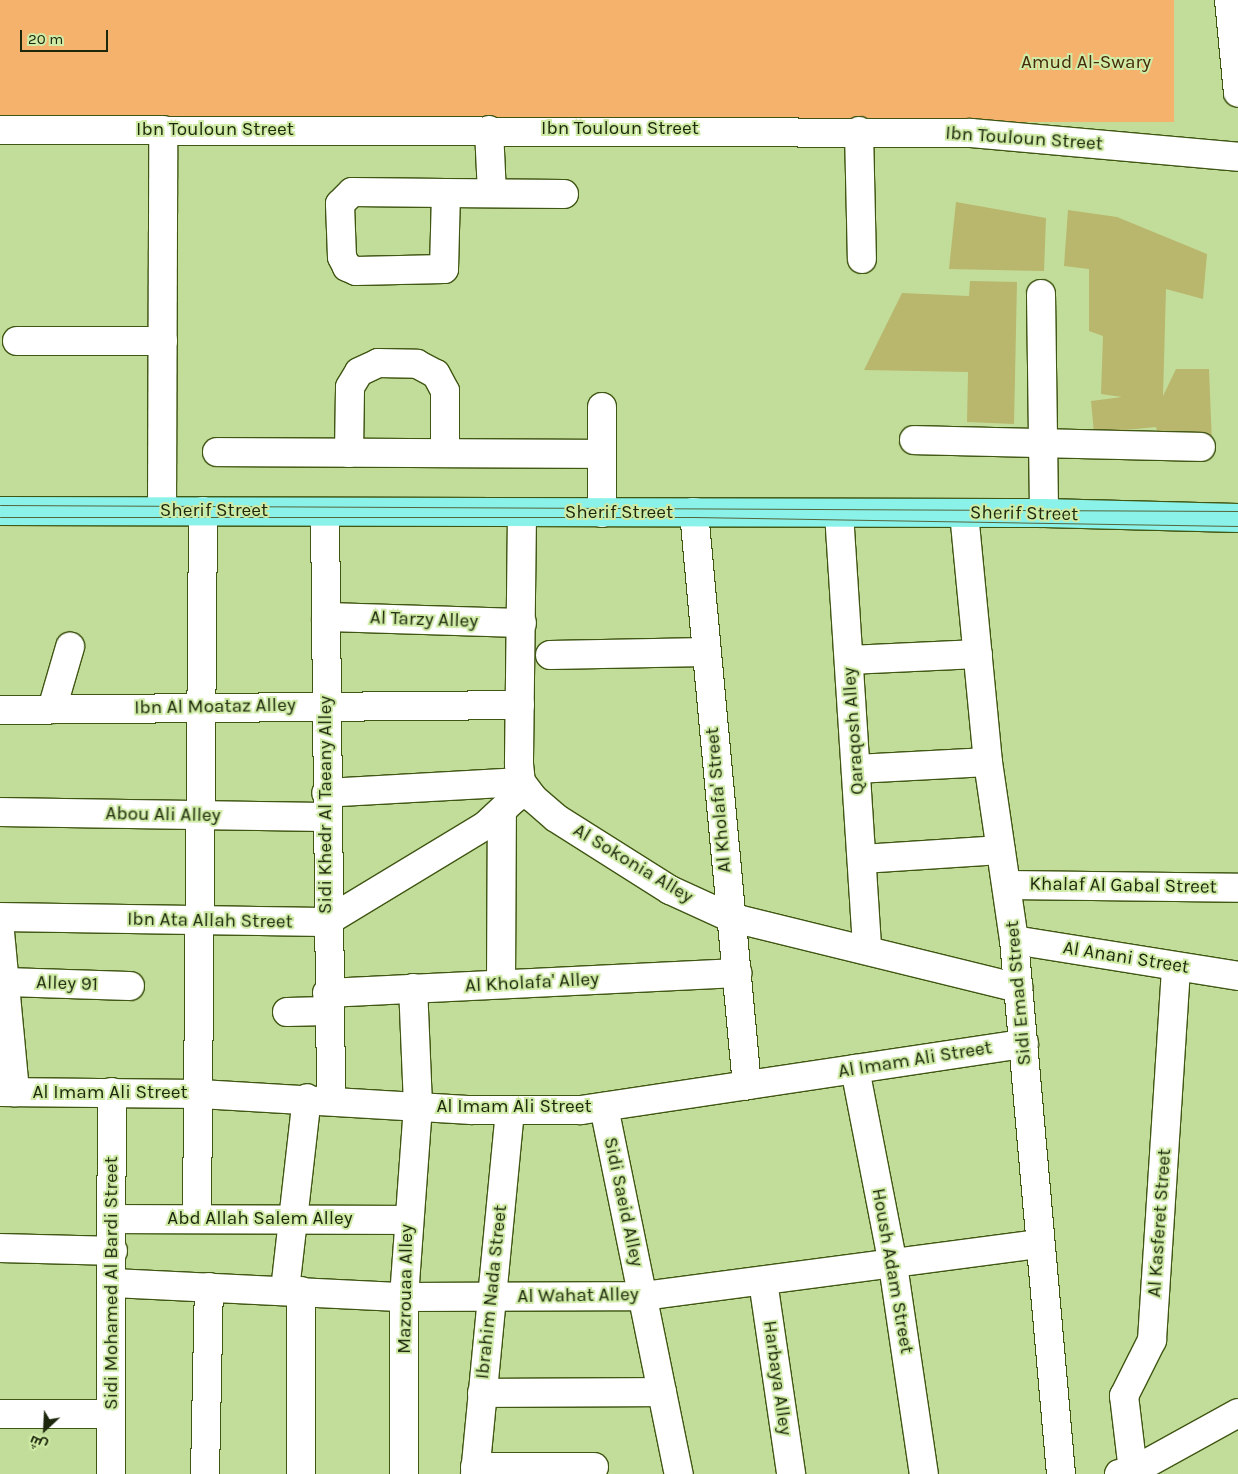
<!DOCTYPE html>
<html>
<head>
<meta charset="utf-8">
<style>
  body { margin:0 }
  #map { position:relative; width:1238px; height:1474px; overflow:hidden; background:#c2dd99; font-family:Karla,Cairo,sans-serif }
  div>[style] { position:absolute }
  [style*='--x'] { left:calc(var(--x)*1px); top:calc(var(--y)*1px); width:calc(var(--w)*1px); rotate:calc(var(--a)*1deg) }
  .green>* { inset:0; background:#f4b26d; transform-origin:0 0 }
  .building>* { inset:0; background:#b9b66d }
  .roads { filter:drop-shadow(1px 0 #405613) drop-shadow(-1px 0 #405613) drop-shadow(0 1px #405613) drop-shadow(0 -1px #405613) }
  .minor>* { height:28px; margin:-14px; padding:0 14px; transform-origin:14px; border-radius:14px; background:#fff }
  .major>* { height:28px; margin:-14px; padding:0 14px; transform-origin:14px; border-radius:14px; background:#8af2e8 }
  .tram>* { height:1px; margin:-0.5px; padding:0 0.5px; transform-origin:0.5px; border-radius:0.5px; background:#55653c }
  span { translate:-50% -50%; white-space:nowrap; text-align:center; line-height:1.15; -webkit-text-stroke:4px #cfeba6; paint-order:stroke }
  .park-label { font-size:19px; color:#452a0b }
  .street-label { font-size:19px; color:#1d270c }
  .north { position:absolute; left:20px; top:1404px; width:50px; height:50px; -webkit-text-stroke:4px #cfeba6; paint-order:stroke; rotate:205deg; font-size:14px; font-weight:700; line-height:20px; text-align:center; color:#1d270c }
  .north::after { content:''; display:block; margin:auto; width:18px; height:22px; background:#1d270c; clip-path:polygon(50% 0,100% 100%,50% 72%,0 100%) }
  .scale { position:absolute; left:20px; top:30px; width:88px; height:22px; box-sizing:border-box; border:2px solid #1d270c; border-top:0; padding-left:6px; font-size:15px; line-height:18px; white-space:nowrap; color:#1d270c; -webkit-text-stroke:4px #cfeba6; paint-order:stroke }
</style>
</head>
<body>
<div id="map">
  <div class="green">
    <div style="left:0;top:0;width:1174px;height:122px"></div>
  </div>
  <div class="building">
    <div style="clip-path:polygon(956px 202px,1046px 218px,1044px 271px,949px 269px)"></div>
    <div style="clip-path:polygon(1068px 210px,1117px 217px,1207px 254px,1203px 299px,1166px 289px,1163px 396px,1176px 369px,1209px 369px,1212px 444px,1161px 446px,1156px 427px,1094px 433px,1091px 401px,1122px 397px,1101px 394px,1103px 336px,1089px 331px,1089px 269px,1064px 266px)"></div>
    <div style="clip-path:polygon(970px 281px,1017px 282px,1014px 424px,967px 422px,968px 372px,864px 370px,902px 293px,969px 296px)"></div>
  </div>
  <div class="roads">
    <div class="minor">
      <div style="--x:1229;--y:0;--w:93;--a:84.5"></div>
      <div style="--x:0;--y:130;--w:971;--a:0.18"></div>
      <div style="--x:971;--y:133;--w:268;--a:5.1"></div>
      <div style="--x:489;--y:130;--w:63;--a:87.3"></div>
      <div style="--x:859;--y:131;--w:128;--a:88.7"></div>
      <div style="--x:446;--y:193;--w:76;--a:91.5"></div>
      <div style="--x:444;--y:269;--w:88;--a:178.7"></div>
      <div style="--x:356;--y:271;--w:10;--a:-156"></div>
      <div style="--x:347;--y:267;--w:11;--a:-117"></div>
      <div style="--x:342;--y:257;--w:53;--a:-92.2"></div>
      <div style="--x:340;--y:204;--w:17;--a:-45"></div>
      <div style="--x:352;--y:192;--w:94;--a:0.6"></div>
      <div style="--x:446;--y:193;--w:118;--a:0.5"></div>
      <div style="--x:1041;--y:294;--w:219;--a:89.2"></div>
      <div style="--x:17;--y:341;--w:146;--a:0"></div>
      <div style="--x:914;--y:440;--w:287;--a:1.4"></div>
      <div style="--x:217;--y:452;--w:385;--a:0.3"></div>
      <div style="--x:349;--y:453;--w:66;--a:-89.1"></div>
      <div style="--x:350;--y:387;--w:17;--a:-59"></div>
      <div style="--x:359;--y:372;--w:21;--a:-25"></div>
      <div style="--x:378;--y:363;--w:39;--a:1"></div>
      <div style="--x:417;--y:364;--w:21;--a:28"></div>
      <div style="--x:436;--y:374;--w:19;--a:62"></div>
      <div style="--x:445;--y:391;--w:62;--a:90"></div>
      <div style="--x:162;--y:511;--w:381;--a:-89.8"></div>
      <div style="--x:325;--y:512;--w:587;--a:89.41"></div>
      <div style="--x:694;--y:512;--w:576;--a:84.72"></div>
      <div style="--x:602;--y:513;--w:106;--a:-90"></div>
      <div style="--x:839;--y:513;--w:437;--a:86.3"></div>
      <div style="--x:964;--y:513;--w:250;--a:84.5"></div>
      <div style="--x:988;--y:762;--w:180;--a:81.7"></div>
      <div style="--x:1014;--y:940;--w:536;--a:84.97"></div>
      <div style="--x:522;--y:514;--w:250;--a:90.7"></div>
      <div style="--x:519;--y:764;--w:18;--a:84"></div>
      <div style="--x:521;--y:782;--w:20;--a:53"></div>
      <div style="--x:533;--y:798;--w:30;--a:41"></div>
      <div style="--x:556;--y:818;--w:135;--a:32.3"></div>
      <div style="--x:670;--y:890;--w:65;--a:24.6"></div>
      <div style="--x:729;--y:917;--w:298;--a:13.8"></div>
      <div style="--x:326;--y:617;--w:196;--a:1.8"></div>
      <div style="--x:550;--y:655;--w:156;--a:-1.1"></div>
      <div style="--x:849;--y:660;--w:129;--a:-2.7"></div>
      <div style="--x:52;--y:709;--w:65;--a:-73.8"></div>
      <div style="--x:0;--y:710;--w:520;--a:-0.55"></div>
      <div style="--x:856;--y:769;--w:132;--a:-3"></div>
      <div style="--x:0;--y:812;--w:326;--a:0.9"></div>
      <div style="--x:862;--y:859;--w:139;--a:-3.7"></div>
      <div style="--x:1008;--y:885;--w:230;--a:0.7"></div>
      <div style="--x:0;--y:917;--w:326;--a:0.9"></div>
      <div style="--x:326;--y:922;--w:187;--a:-31.2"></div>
      <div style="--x:486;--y:825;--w:38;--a:-43"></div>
      <div style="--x:514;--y:799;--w:18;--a:-68"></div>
      <div style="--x:521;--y:782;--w:195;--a:176.8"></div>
      <div style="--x:0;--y:932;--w:161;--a:84.6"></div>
      <div style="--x:1014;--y:940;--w:227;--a:9.1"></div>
      <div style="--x:4;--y:982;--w:126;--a:1.8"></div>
      <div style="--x:501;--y:984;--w:171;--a:-89.7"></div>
      <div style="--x:327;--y:993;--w:411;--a:-2.8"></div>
      <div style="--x:287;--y:1012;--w:40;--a:-1.4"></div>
      <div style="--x:855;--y:1069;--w:200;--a:79"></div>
      <div style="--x:893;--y:1265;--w:211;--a:81.6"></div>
      <div style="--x:0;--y:1092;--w:200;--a:0.6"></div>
      <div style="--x:200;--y:1094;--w:272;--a:3.4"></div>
      <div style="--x:472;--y:1110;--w:109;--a:0"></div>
      <div style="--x:581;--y:1110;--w:448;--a:-8.5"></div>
      <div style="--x:604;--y:1107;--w:375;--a:78.5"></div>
      <div style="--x:197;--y:1218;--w:707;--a:-89.51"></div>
      <div style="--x:113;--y:1219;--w:295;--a:0.2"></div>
      <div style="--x:0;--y:1248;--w:113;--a:1.5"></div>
      <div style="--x:763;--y:1281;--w:195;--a:81.7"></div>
      <div style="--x:113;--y:1283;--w:291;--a:2.8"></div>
      <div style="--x:404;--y:1297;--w:239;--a:-0.2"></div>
      <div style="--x:643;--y:1296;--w:399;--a:-7.5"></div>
      <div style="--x:285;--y:1290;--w:193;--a:-83.5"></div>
      <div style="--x:482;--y:1393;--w:180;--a:-0.3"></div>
      <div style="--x:0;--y:1414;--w:111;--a:0"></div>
      <div style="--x:475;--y:1467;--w:119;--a:0"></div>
      <div style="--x:1133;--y:1471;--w:76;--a:-96.8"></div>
      <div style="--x:1124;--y:1396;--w:63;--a:-63.4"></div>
      <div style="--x:1152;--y:1340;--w:374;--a:-86.3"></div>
      <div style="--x:111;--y:1474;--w:382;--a:-89.9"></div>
      <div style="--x:205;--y:1474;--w:187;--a:-88.8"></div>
      <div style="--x:301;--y:1474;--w:183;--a:-90"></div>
      <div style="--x:404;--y:1474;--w:177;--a:-90"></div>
      <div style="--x:404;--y:1297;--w:193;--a:-85.8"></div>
      <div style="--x:418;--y:1105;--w:117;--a:-92.4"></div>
      <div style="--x:475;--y:1474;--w:365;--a:-84.5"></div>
      <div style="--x:1119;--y:1474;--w:14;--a:-12"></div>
      <div style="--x:1133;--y:1471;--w:120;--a:-28.9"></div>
    </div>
    <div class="major">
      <div style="--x:0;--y:511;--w:1044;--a:0.11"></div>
      <div style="--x:1044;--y:513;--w:194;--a:1.5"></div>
    </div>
  </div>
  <div class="tram">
    <div style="--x:0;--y:505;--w:1238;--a:0.28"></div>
    <div style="--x:0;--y:517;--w:694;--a:0"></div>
    <div style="--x:694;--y:517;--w:544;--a:0.95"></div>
  </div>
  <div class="park-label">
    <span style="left:1086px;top:63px">Amud Al-Swary</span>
  </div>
  <div class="street-label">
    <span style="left:620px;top:129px">Ibn Touloun Street</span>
    <span style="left:215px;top:130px">Ibn Touloun Street</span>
    <span style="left:1024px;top:139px;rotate:4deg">Ibn Touloun Street</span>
    <span style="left:214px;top:511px">Sherif Street</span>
    <span style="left:619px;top:513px">Sherif Street</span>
    <span style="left:1024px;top:514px;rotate:1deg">Sherif Street</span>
    <span style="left:424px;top:620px;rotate:2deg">Al Tarzy Alley</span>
    <span style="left:215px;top:707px;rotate:-1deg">Ibn Al Moataz Alley</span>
    <span style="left:854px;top:731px;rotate:-94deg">Qaraqosh Alley</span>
    <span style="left:719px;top:800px;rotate:-95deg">Al Kholafa' Street</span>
    <span style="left:326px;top:805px;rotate:-90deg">Sidi Khedr Al Taeany Alley</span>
    <span style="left:163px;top:815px;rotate:1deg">Abou Ali Alley</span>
    <span style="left:633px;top:864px;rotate:31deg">Al Sokonia Alley</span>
    <span style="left:1123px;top:886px;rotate:1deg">Khalaf Al Gabal Street</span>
    <span style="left:210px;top:921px;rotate:1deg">Ibn Ata Allah Street</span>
    <span style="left:1126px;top:958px;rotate:9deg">Al Anani Street</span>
    <span style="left:532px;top:983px;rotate:-3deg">Al Kholafa' Alley</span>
    <span style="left:67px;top:984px;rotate:2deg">Alley 91</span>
    <span style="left:1019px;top:993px;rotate:-95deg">Sidi Emad Street</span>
    <span style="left:915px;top:1060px;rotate:-9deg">Al Imam Ali Street</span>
    <span style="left:110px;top:1093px">Al Imam Ali Street</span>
    <span style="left:514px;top:1107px">Al Imam Ali Street</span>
    <span style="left:623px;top:1202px;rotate:78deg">Sidi Saeid Alley</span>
    <span style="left:260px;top:1219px">Abd Allah Salem Alley</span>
    <span style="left:1160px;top:1223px;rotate:-86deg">Al Kasferet Street</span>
    <span style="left:892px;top:1271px;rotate:80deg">Housh Adam Street</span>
    <span style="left:112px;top:1283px;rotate:-90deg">Sidi Mohamed Al Bardi Street</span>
    <span style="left:406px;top:1289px;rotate:-89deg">Mazrouaa Alley</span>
    <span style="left:492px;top:1292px;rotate:-84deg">Ibrahim Nada Street</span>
    <span style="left:578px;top:1296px;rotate:-1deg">Al Wahat Alley</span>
    <span style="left:777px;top:1378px;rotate:82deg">Harbaya Alley</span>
  </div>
  <div class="north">ش</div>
  <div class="scale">20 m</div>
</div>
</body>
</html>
